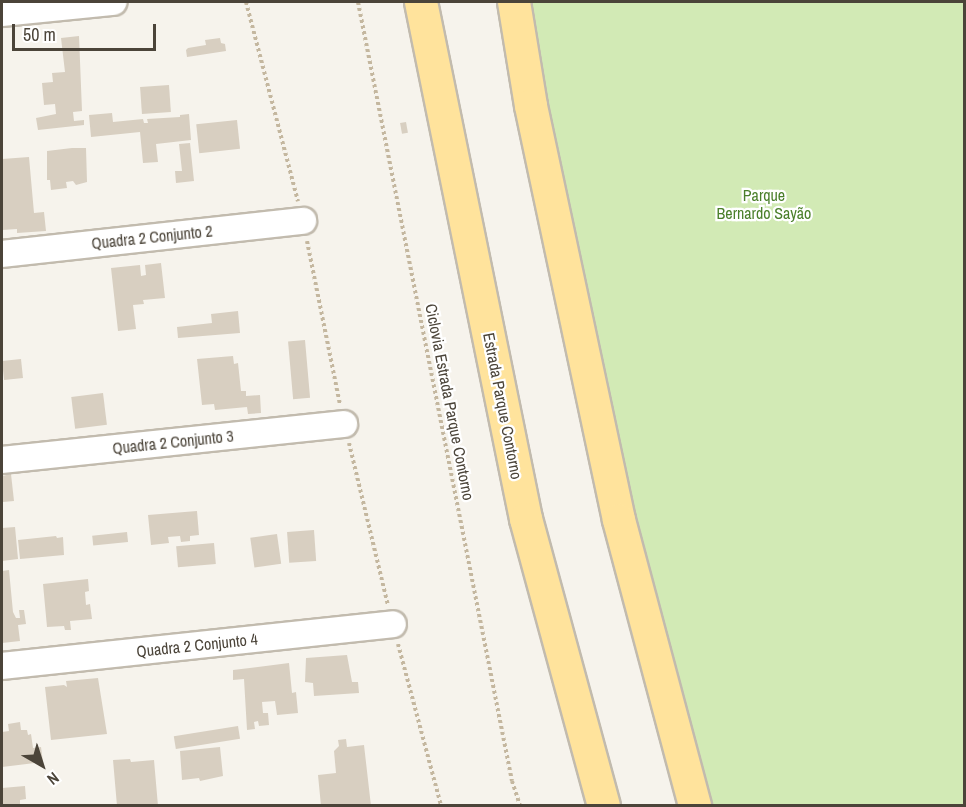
<!DOCTYPE html>
<html>
<head>
<meta charset="utf-8">
<style>
  body { margin:0 }
  #map { position:relative; width:966px; height:807px; overflow:hidden; background:#f6f3ec; font-family:"Archivo Narrow",sans-serif }
  div>[style] { position:absolute }
  [style*='--x'] { left:calc(var(--x)*1px); top:calc(var(--y)*1px); width:calc(var(--w)*1px); rotate:calc(var(--a)*1deg) }
  .green>* { inset:0; background:#d2eab5 }
  .building>* { inset:0; background:#d8cfc1; transform-origin:0 0 }
  .path>* { height:4px; margin-top:-2px; transform-origin:0; background:repeating-linear-gradient(90deg,#c4b79f 0 3px,transparent 0 6px) }
  .roads { filter:drop-shadow(2px 0 #c2bbae) drop-shadow(-2px 0 #c2bbae) drop-shadow(0 2px #c2bbae) drop-shadow(0 -2px #c2bbae) }
  .minor>* { height:26px; margin:-13px; padding:0 13px; transform-origin:13px; border-radius:13px; background:#fff }
  .major>* { height:32px; margin:-16px; padding:0 16px; transform-origin:16px; border-radius:16px; background:#ffe39c }
  span { translate:-50% -50%; white-space:nowrap; text-align:center; line-height:1.15; -webkit-text-stroke:4.5px #fff; paint-order:stroke }
  .park-label { font-size:16px; color:#4a7f2a }
  .street-label { font-size:16px; color:#4b4439 }
  .frame { position:absolute; inset:0; border:3px solid #4b4439; pointer-events:none }
  .north { position:absolute; left:12px; top:735px; width:60px; height:60px; -webkit-text-stroke:4px #fff; paint-order:stroke; rotate:141deg; font-size:16px; font-weight:700; line-height:24px; text-align:center; color:#4b4439 }
  .north::after { content:''; display:block; margin:auto; width:21px; height:27px; background:#4b4439; clip-path:polygon(50% 0,100% 100%,50% 72%,0 100%) }
  .scale { position:absolute; left:12px; top:24px; width:144px; height:27px; box-sizing:border-box; border:3px solid #4b4439; border-top:0; padding-left:8px; font-size:18px; line-height:21px; white-space:nowrap; color:#4b4439; -webkit-text-stroke:4px #fff; paint-order:stroke }
</style>
</head>
<body>
<div id="map">
  <div class="green">
    <div style="clip-path:polygon(517px 2px,964px 2px,964px 805px,704px 805px,656px 660px)"></div>
  </div>
  <div class="building">
    <div style="clip-path:polygon(79px 36px,82px 111px,73px 112px,74px 121px,84px 120px,84px 125px,38px 130px,36px 118px,56px 114px,55px 104px,44px 105px,42px 83px,53px 82px,52px 73px,65px 72px,61px 38px)"></div>
    <div style="clip-path:polygon(220px 38px,221px 43px,225px 44px,226px 51px,187px 57px,186px 50px,188px 48px,206px 45px,205px 40px)"></div>
    <div style="left:169px;top:85px;width:27px;height:29px;rotate:86deg"></div>
    <div style="clip-path:polygon(112px 113px,113px 122px,143px 119px,144px 123px,148px 123px,147px 119px,180px 117px,180px 115px,189px 114px,191px 140px,156px 144px,158px 162px,143px 163px,140px 132px,91px 137px,89px 115px)"></div>
    <div style="left:237px;top:120px;width:29px;height:41px;rotate:84deg"></div>
    <div style="left:406px;top:122px;width:11px;height:6px;rotate:80deg"></div>
    <div style="clip-path:polygon(190px 143px,194px 181px,176px 183px,175px 171px,182px 171px,179px 144px)"></div>
    <div style="clip-path:polygon(72px 148px,86px 148px,87px 182px,76px 185px,73px 181px,66px 182px,67px 188px,51px 190px,50px 180px,47px 180px,47px 151px)"></div>
    <div style="clip-path:polygon(29px 157px,34px 213px,44px 212px,46px 231px,17px 233px,17px 229px,2px 230px,2px 159px)"></div>
    <div style="clip-path:polygon(161px 263px,165px 298px,143px 300px,144px 304px,133px 305px,136px 329px,118px 331px,111px 268px,140px 265px,141px 276px,146px 275px,145px 265px)"></div>
    <div style="clip-path:polygon(238px 311px,240px 333px,178px 338px,177px 327px,212px 323px,211px 314px)"></div>
    <div style="left:305px;top:340px;width:58px;height:17px;rotate:85deg"></div>
    <div style="clip-path:polygon(233px 356px,234px 364px,238px 363px,241px 391px,246px 391px,246px 396px,260px 395px,261px 413px,248px 414px,247px 407px,215px 410px,214px 404px,202px 405px,197px 359px)"></div>
    <div style="left:21px;top:359px;width:19px;height:19px;rotate:84deg"></div>
    <div style="left:103px;top:393px;width:32px;height:32px;rotate:83deg"></div>
    <div style="clip-path:polygon(11px 474px,14px 501px,3px 502px,2px 476px)"></div>
    <div style="clip-path:polygon(197px 511px,199px 535px,190px 536px,190px 541px,181px 542px,180px 536px,168px 537px,169px 543px,151px 545px,148px 515px)"></div>
    <div style="clip-path:polygon(15px 527px,18px 559px,2px 561px,2px 528px)"></div>
    <div style="left:314px;top:530px;width:31px;height:27px;rotate:86deg"></div>
    <div style="left:127px;top:532px;width:10px;height:35px;rotate:84deg"></div>
    <div style="left:277px;top:534px;width:30px;height:27px;rotate:82deg"></div>
    <div style="clip-path:polygon(56px 536px,57px 538px,63px 537px,64px 555px,20px 559px,18px 540px)"></div>
    <div style="left:214px;top:543px;width:21px;height:38px;rotate:85deg"></div>
    <div style="clip-path:polygon(9px 570px,13px 612px,16px 618px,20px 618px,19px 610px,24px 610px,26px 624px,18px 625px,20px 641px,2px 643px,2px 571px)"></div>
    <div style="clip-path:polygon(88px 579px,89px 591px,85px 592px,86px 605px,90px 604px,92px 619px,70px 621px,71px 630px,65px 630px,64px 626px,47px 627px,43px 584px)"></div>
    <div style="clip-path:polygon(347px 655px,352px 682px,358px 682px,359px 693px,314px 696px,313px 683px,305px 682px,306px 658px)"></div>
    <div style="clip-path:polygon(289px 663px,292px 693px,296px 692px,298px 713px,277px 715px,275px 701px,262px 702px,263px 713px,268px 713px,269px 725px,259px 726px,258px 721px,254px 722px,255px 729px,247px 730px,244px 679px,233px 680px,233px 670px)"></div>
    <div style="clip-path:polygon(98px 678px,107px 734px,51px 740px,45px 687px,64px 685px,67px 687px,66px 681px)"></div>
    <div style="clip-path:polygon(20px 722px,21px 730px,27px 730px,28px 735px,31px 734px,33px 748px,41px 747px,43px 762px,2px 767px,2px 732px,9px 731px,8px 724px)"></div>
    <div style="left:238px;top:726px;width:13px;height:65px;rotate:81deg"></div>
    <div style="clip-path:polygon(346px 739px,347px 747px,364px 745px,371px 806px,321px 806px,318px 775px,336px 773px,334px 751px,339px 746px,338px 740px)"></div>
    <div style="clip-path:polygon(220px 747px,223px 776px,200px 781px,199px 778px,182px 780px,180px 751px)"></div>
    <div style="clip-path:polygon(130px 759px,131px 762px,154px 760px,158px 806px,117px 806px,113px 760px)"></div>
    <div style="clip-path:polygon(25px 786px,26px 799px,20px 800px,20px 806px,2px 806px,2px 788px)"></div>
  </div>
  <div class="path">
    <div style="--x:246;--y:2;--w:206;--a:75.4"></div>
    <div style="--x:358;--y:2;--w:794;--a:78.82"></div>
    <div style="--x:512;--y:781;--w:26;--a:72"></div>
    <div style="--x:307;--y:241;--w:166;--a:78.6"></div>
    <div style="--x:349;--y:443;--w:167;--a:76.5"></div>
    <div style="--x:398;--y:644;--w:168;--a:75.1"></div>
  </div>
  <div class="roads">
    <div class="minor">
      <div style="--x:2;--y:13;--w:112;--a:-5.7"></div>
      <div style="--x:2;--y:254;--w:303;--a:-6.3"></div>
      <div style="--x:2;--y:460;--w:344;--a:-6"></div>
      <div style="--x:2;--y:666;--w:393;--a:-6.1"></div>
    </div>
    <div class="major">
      <div style="--x:421;--y:2;--w:528;--a:78.52"></div>
      <div style="--x:526;--y:519;--w:297;--a:74.8"></div>
      <div style="--x:514;--y:2;--w:105;--a:80.7"></div>
      <div style="--x:531;--y:106;--w:423;--a:78"></div>
      <div style="--x:619;--y:520;--w:296;--a:75.1"></div>
    </div>
  </div>
  <div class="park-label">
    <span style="left:764px;top:204px">Parque<br>Bernardo Sayão</span>
  </div>
  <div class="street-label">
    <span style="left:152px;top:237px;rotate:-6deg">Quadra 2 Conjunto 2</span>
    <span style="left:450px;top:402px;rotate:79deg">Ciclovia Estrada Parque Contorno</span>
    <span style="left:503px;top:406px;rotate:79deg">Estrada Parque Contorno</span>
    <span style="left:173px;top:442px;rotate:-6deg">Quadra 2 Conjunto 3</span>
    <span style="left:197px;top:645px;rotate:-6deg">Quadra 2 Conjunto 4</span>
  </div>
  <div class="frame"></div>
  <div class="north">N</div>
  <div class="scale">50 m</div>
</div>
</body>
</html>
